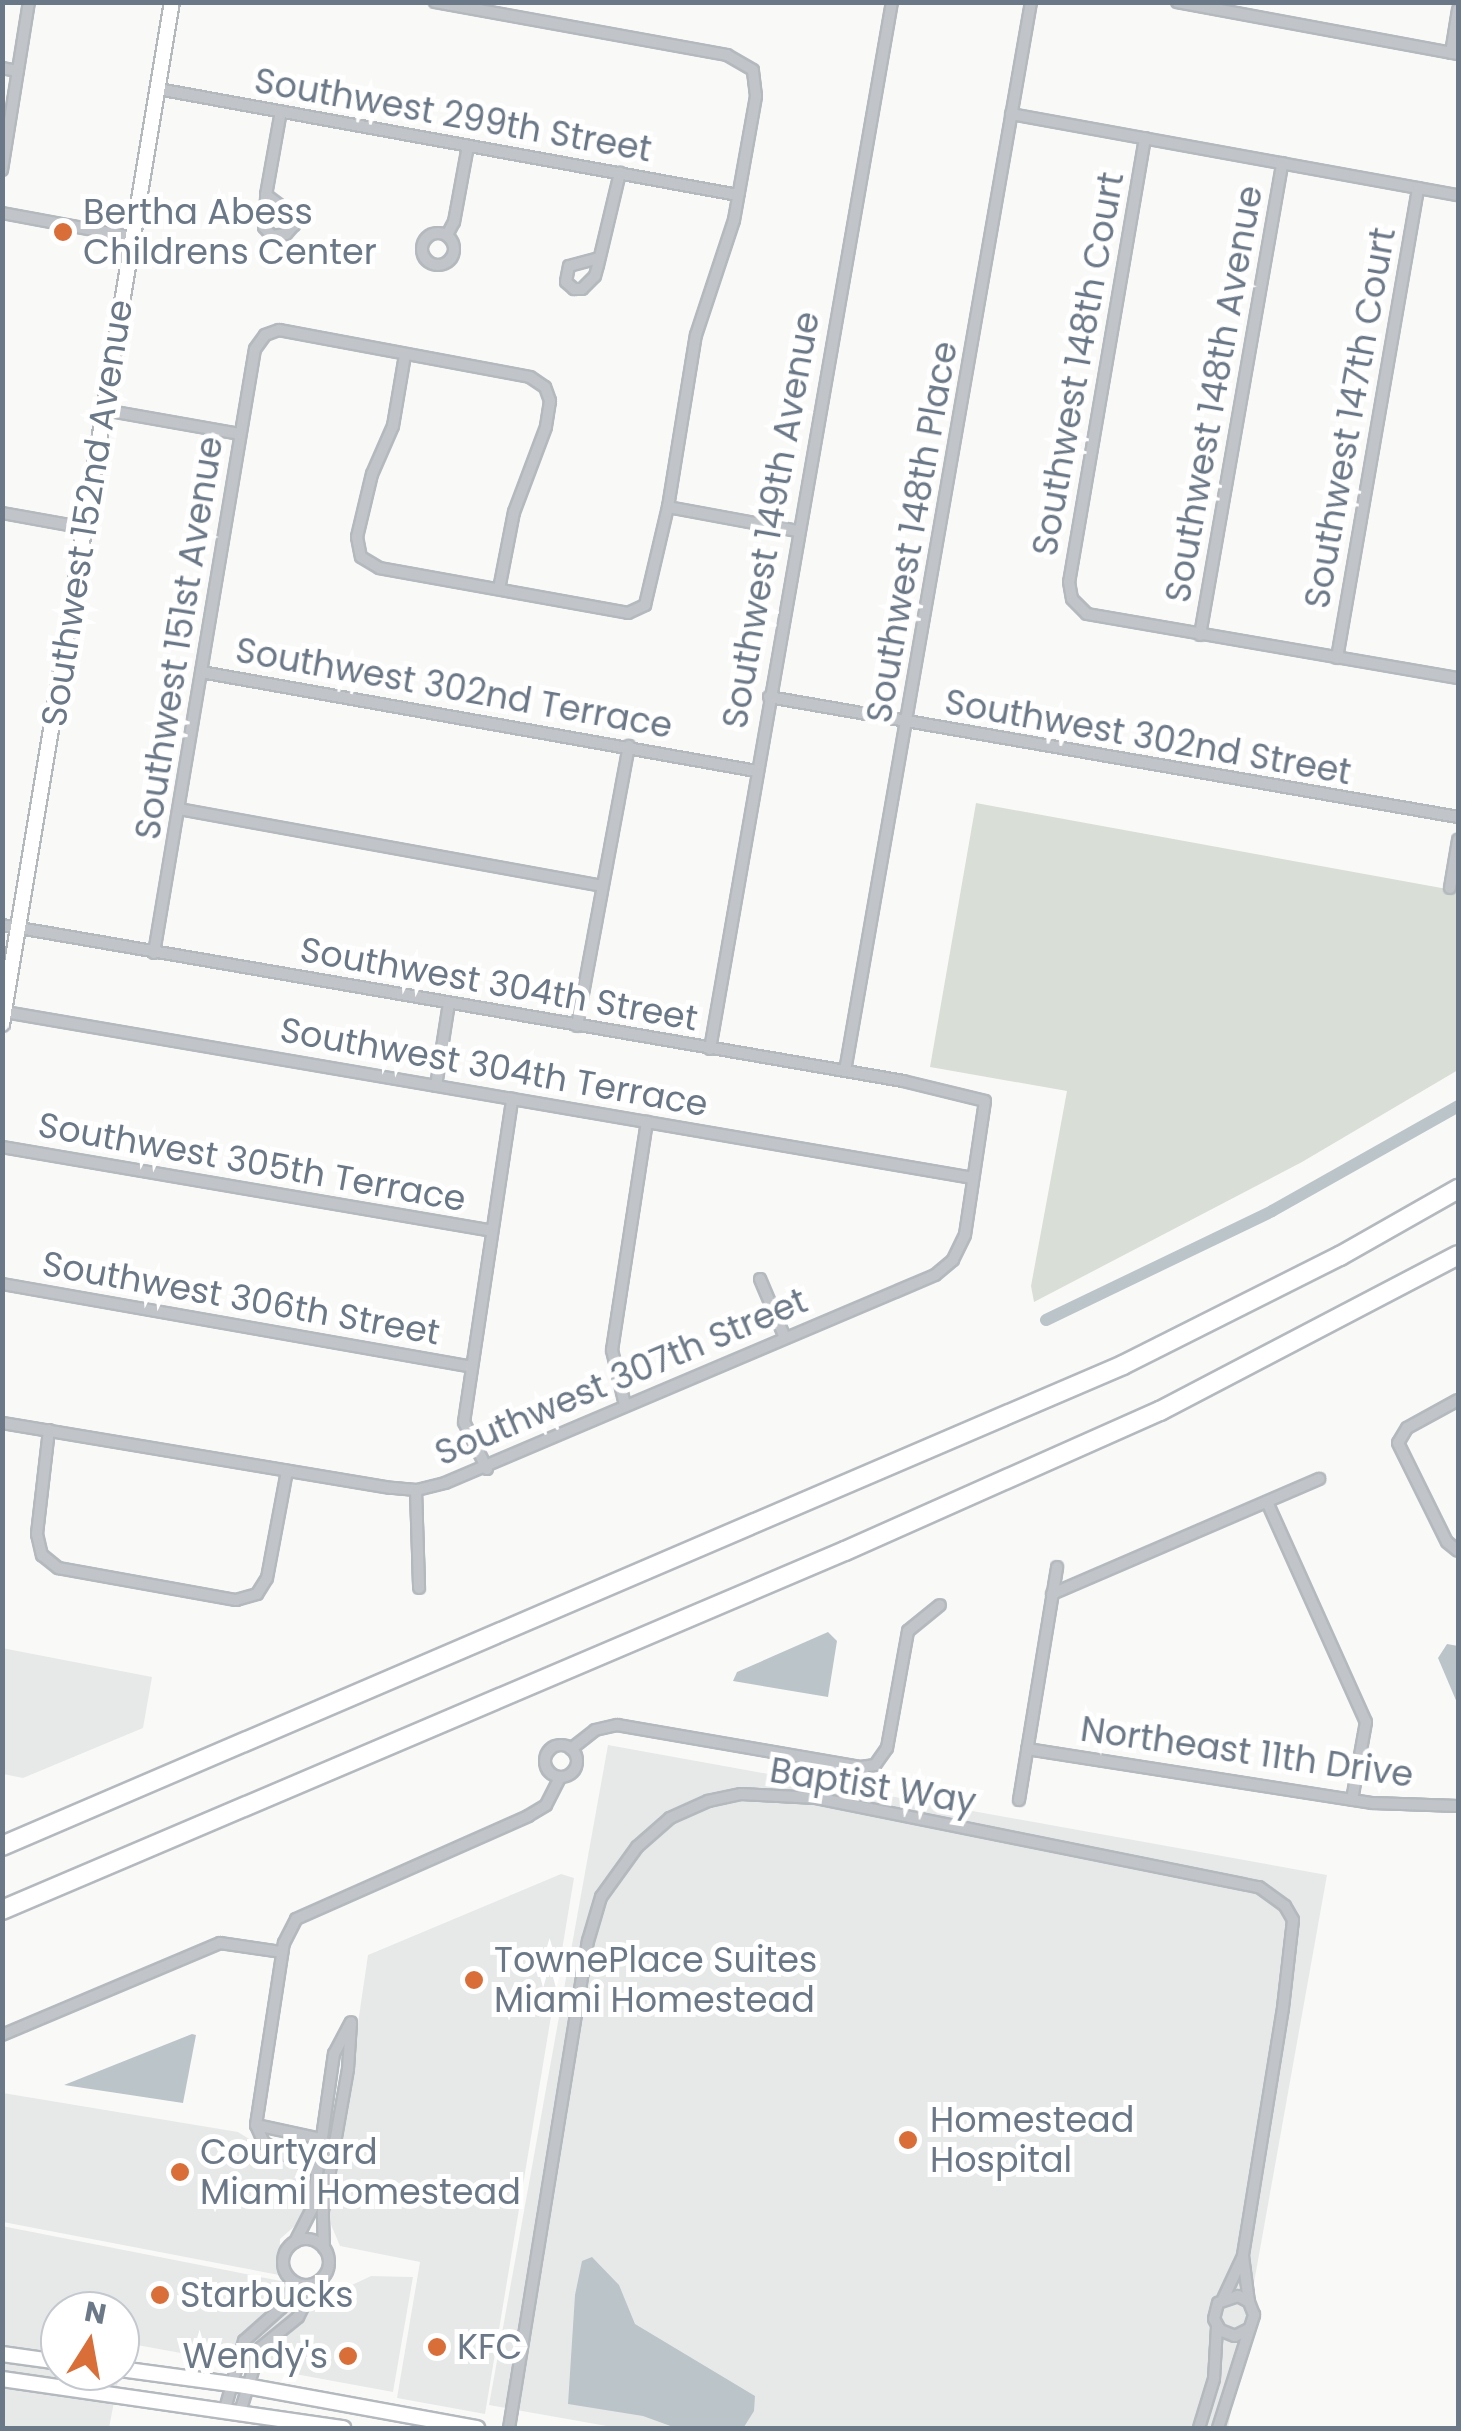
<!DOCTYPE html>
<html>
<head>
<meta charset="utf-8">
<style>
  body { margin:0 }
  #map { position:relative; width:1461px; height:2431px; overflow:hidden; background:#f9faf8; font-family:Poppins,sans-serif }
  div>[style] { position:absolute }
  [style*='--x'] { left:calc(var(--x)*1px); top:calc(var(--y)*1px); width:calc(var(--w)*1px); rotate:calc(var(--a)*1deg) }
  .built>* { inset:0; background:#e7e9e9 }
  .green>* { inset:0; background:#d9ded7 }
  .water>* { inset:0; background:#bbc4c9 }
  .canal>* { height:12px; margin:-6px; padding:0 6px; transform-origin:6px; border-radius:6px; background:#bbc4c9 }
  .roads { filter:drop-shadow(2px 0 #b4b9be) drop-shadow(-2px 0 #b4b9be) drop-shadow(0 2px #b4b9be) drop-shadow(0 -2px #b4b9be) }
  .street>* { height:10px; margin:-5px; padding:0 5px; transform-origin:5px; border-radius:5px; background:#c1c5c9 }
  .street>.ring { margin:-5px; padding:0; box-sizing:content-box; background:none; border:10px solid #c1c5c9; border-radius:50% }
  .secondary>* { height:14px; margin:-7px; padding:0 7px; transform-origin:7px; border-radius:7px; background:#fff }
  .highway>* { height:18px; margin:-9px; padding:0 9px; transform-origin:9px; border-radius:9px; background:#fff }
  .dots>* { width:28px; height:28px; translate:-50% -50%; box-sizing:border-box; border:5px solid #fff; border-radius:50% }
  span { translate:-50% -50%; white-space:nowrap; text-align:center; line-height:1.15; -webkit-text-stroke:10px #fff; paint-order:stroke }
  .street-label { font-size:35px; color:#6b7887 }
  .poi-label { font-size:35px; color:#6b7887 }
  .left { translate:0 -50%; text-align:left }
  .right { translate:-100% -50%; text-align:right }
  .frame { position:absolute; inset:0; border:5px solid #6b7887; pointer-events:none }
  .north { position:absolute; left:40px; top:2291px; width:100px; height:100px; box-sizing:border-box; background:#fff; border:2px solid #c4c9cf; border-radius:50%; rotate:11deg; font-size:28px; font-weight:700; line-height:40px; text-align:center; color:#6b7887 }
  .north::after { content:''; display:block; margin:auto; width:35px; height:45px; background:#d96e39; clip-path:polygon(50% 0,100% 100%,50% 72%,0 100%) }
</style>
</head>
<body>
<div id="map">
  <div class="built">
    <div style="clip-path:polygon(2px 1648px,152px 1677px,143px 1728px,23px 1778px,3px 1774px)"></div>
    <div style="clip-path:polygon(608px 1745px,1327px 1875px,1228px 2428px,618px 2428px,489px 2405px)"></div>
    <div style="clip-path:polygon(561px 1874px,574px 1878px,485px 2414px,397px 2398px,420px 2262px,340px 2246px,329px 2220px,368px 1955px)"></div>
    <div style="clip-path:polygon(3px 2093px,238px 2132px,302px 2172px,308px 2177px,305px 2217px,280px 2239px,279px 2275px,3px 2222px)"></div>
    <div style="clip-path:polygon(2px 2226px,337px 2292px,371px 2276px,413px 2277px,393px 2392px,126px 2343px,120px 2368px,120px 2311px,60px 2311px,60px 2371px,120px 2371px,109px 2428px,3px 2428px)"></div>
  </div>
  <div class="green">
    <div style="clip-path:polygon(976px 803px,1458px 891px,1458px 1070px,1302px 1162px,1034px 1302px,1031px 1286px,1067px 1091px,930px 1067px)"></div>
  </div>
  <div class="water">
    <div style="clip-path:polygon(828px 1632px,837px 1641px,828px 1697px,733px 1681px,737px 1672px)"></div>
    <div style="clip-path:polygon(1447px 1644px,1458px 1646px,1458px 1705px,1438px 1658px)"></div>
    <div style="clip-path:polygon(192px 2034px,196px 2035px,183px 2103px,64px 2085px)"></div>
    <div style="clip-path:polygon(592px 2257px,619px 2285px,635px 2324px,755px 2396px,754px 2411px,744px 2427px,676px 2428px,643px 2416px,568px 2404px,575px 2295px,582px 2261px)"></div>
  </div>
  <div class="canal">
    <div style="--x:1046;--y:1320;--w:251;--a:-25.7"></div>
    <div style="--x:1272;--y:1211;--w:214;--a:-29.4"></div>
  </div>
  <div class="roads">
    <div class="street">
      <div style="--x:1177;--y:2;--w:286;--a:10.5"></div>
      <div style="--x:1451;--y:53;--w:44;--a:-80.8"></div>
      <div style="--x:2;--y:68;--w:16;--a:11"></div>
      <div style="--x:158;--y:89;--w:590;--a:10.36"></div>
      <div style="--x:1011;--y:114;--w:454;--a:10.3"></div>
      <div style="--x:1145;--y:138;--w:450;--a:99.7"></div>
      <div style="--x:1069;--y:582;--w:17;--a:80"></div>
      <div style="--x:1072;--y:599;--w:21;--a:45"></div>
      <div style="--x:1087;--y:614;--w:376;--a:9.8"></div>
      <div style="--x:2;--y:170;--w:170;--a:-80.9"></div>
      <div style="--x:266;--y:195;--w:30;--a:37"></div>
      <div style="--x:290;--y:213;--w:13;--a:72"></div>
      <div style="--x:294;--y:225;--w:12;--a:132"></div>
      <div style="--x:286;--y:234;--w:14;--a:172"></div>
      <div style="--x:272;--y:236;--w:12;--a:-132"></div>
      <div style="--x:264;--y:227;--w:32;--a:-86"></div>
      <div style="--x:266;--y:195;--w:85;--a:-79.9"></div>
      <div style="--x:2;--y:213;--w:132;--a:10.5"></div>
      <div class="ring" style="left:422px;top:233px;width:22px;height:22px"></div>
      <div style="--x:447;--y:235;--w:15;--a:-62"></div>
      <div style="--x:454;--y:222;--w:77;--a:-79.6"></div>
      <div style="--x:599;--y:258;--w:31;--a:165"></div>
      <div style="--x:569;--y:266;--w:16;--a:101"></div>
      <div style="--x:566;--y:282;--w:11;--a:41"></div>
      <div style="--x:574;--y:289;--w:8;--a:0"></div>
      <div style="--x:582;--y:289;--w:18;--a:-45"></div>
      <div style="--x:595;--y:276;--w:11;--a:-75"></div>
      <div style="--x:598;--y:265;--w:95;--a:-76.6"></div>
      <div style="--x:405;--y:355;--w:72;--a:99.6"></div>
      <div style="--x:393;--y:426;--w:52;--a:113.6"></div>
      <div style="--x:372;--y:474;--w:65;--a:103.4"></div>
      <div style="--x:357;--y:537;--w:20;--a:79"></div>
      <div style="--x:361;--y:557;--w:21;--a:31"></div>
      <div style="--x:379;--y:568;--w:253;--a:10.2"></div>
      <div style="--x:628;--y:613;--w:19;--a:-25"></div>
      <div style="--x:645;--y:605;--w:101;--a:-76.8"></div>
      <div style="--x:668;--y:507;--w:174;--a:-80.8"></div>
      <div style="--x:696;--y:335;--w:121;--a:-71.7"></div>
      <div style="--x:734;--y:220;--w:126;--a:-79.9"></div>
      <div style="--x:756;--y:96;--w:26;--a:-97"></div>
      <div style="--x:753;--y:70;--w:30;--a:-150"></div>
      <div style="--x:727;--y:55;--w:297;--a:-169.7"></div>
      <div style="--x:104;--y:410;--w:138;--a:10"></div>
      <div style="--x:668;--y:507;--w:131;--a:10.5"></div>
      <div style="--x:2;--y:513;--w:84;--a:10.2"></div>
      <div style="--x:1200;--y:635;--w:479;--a:-80.1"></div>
      <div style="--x:1337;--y:658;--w:477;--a:-80.2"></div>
      <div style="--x:201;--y:672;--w:564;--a:10.11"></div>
      <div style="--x:769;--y:697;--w:699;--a:9.88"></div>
      <div style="--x:179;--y:809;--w:429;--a:10.3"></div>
      <div style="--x:1450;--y:888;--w:49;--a:-80.5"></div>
      <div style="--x:2;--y:925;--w:914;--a:9.82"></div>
      <div style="--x:903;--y:1081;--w:84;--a:13.7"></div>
      <div style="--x:985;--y:1101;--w:135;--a:98.5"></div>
      <div style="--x:965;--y:1235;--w:28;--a:116"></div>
      <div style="--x:953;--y:1260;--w:23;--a:140"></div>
      <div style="--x:935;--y:1275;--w:532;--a:157"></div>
      <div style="--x:445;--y:1483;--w:30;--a:166"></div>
      <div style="--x:416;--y:1490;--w:25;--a:-175"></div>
      <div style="--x:391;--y:1488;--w:394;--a:-170.5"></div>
      <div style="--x:154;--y:953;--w:612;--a:-80.51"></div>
      <div style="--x:255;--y:349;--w:17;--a:-54"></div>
      <div style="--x:265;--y:335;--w:15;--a:-20"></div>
      <div style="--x:279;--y:330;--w:255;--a:10.6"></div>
      <div style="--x:530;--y:377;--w:18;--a:34"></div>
      <div style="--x:545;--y:387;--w:15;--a:70"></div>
      <div style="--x:550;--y:401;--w:26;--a:99"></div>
      <div style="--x:546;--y:427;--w:91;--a:110.6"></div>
      <div style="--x:514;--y:512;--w:78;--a:101"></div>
      <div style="--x:5;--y:1012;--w:982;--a:9.73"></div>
      <div style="--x:577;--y:1026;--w:285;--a:-79.5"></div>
      <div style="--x:710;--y:1049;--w:1063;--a:-80.14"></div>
      <div style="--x:845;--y:1071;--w:1085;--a:-80.13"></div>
      <div style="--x:436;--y:1086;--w:84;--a:-81.1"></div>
      <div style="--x:2;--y:1147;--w:497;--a:9.7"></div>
      <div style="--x:760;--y:1279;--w:64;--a:67"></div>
      <div style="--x:2;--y:1284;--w:474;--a:10"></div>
      <div style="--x:1458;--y:1400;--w:58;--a:151.2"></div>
      <div style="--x:1407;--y:1428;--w:17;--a:121"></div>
      <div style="--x:1398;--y:1443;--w:110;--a:63.7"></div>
      <div style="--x:1447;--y:1542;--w:14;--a:39"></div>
      <div style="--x:625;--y:1405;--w:57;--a:-103.3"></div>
      <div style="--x:612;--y:1350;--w:231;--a:-81.3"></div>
      <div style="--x:49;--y:1430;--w:105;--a:96.6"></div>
      <div style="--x:37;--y:1534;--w:22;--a:77"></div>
      <div style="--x:42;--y:1555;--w:21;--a:39"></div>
      <div style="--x:58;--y:1568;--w:181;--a:10.2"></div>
      <div style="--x:236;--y:1600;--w:22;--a:-16"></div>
      <div style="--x:257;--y:1594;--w:19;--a:-58"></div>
      <div style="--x:267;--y:1578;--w:109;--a:-79.4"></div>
      <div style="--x:487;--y:1469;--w:52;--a:-116.1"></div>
      <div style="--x:464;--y:1422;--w:327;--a:-81.5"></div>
      <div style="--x:416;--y:1490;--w:98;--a:88.2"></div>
      <div style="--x:1267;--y:1502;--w:241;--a:65.8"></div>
      <div style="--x:1366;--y:1722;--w:79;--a:100.2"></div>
      <div style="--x:1052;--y:1594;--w:291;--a:-23.3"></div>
      <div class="ring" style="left:545px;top:1745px;width:22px;height:22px"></div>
      <div style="--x:571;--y:1749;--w:31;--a:-38"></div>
      <div style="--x:595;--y:1730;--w:23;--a:-13"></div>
      <div style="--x:617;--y:1725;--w:248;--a:9.8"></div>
      <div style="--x:861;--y:1767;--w:14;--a:-8"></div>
      <div style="--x:875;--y:1765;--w:21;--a:-55"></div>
      <div style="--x:887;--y:1748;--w:119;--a:-79.8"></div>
      <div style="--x:908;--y:1631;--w:41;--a:-39.1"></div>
      <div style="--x:1027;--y:1749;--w:350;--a:8.9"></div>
      <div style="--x:1373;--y:1803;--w:85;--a:2"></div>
      <div style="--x:1019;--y:1800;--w:236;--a:-80.7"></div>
      <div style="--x:2;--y:2035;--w:237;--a:-22.9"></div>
      <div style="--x:220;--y:1943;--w:63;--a:8.3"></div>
      <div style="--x:256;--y:2125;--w:184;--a:-81.3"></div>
      <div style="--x:284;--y:1943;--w:27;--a:-63"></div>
      <div style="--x:296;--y:1919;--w:254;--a:-23.9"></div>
      <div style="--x:528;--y:1816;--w:21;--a:-31"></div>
      <div style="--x:546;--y:1805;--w:31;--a:-63"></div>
      <div style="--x:256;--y:2125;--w:66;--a:12.2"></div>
      <div style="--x:321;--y:2139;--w:7;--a:45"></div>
      <div style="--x:256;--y:2125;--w:20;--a:66"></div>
      <div style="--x:264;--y:2143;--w:60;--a:27.8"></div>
      <div class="ring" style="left:283px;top:2239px;width:36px;height:36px"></div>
      <div style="--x:295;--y:2242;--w:38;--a:-63"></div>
      <div style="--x:312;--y:2208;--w:156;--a:-81.9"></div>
      <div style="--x:334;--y:2054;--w:36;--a:-62"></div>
      <div style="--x:324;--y:2248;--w:37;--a:-92"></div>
      <div style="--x:323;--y:2211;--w:144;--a:-80"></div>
      <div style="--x:348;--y:2069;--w:46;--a:-86.3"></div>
      <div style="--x:1243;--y:2256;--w:46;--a:82.6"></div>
      <div style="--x:225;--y:2409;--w:71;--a:-74.4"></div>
      <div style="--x:244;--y:2341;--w:50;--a:-41.7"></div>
      <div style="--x:281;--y:2308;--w:29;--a:-59"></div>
      <div style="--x:240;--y:2412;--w:67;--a:-72.6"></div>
      <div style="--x:260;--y:2348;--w:49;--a:-39.2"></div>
      <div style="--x:298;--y:2317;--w:37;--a:-64"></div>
      <div style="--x:509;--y:2428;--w:493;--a:-80.8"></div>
      <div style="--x:588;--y:1941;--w:46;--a:-73.5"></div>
      <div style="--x:601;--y:1897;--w:62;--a:-54.2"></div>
      <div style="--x:637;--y:1847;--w:44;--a:-41.3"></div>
      <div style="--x:670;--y:1818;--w:42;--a:-24.1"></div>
      <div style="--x:708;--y:1801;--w:34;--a:-12"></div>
      <div style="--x:741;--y:1794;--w:75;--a:3.1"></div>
      <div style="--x:816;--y:1798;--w:452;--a:11.4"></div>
      <div style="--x:1259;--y:1887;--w:32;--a:36"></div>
      <div style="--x:1285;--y:1906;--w:16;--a:60"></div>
      <div style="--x:1293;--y:1920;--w:89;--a:96.5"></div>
      <div style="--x:1283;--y:2008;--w:251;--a:99.2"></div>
      <div style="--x:1243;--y:2256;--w:47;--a:114.9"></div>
      <div style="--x:1199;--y:2428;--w:51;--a:-73"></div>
      <div style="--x:1214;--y:2379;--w:52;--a:-86.7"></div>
      <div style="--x:1218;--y:2428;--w:119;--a:-72.3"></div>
      <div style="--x:1254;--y:2315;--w:14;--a:-111"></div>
      <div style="--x:1249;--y:2302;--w:13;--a:-151"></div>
      <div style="--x:1238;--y:2296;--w:21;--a:161"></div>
      <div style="--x:1218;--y:2303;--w:16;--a:104"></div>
      <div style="--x:1214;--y:2319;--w:13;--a:61"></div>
      <div style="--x:1220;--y:2330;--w:16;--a:22"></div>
      <div style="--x:1235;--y:2336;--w:16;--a:-27"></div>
    </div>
    <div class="secondary">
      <div style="--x:2;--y:1024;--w:1036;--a:-80.56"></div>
      <div style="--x:2;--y:2354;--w:59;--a:7.9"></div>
      <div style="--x:120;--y:2369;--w:127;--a:7.7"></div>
      <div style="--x:246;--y:2386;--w:235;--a:10.3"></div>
      <div style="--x:2;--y:2379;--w:345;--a:8.2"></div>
    </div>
    <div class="highway">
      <div style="--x:2;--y:1846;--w:1220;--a:-23.22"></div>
      <div style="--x:1123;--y:1365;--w:243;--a:-26.7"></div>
      <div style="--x:1340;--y:1256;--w:136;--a:-29.6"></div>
      <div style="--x:2;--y:1910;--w:916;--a:-23.07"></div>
      <div style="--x:845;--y:1551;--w:345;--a:-24"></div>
      <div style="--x:1160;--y:1411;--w:336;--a:-27.6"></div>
    </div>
  </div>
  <div class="dots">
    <div style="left:63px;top:232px;background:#d96e39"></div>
    <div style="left:474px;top:1980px;background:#d96e39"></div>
    <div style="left:908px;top:2140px;background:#d96e39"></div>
    <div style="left:180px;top:2172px;background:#d96e39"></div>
    <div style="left:160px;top:2295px;background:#d96e39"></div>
    <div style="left:437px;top:2347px;background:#d96e39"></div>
    <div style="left:348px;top:2356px;background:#d96e39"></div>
  </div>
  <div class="street-label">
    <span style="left:453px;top:115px;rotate:10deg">Southwest 299th Street</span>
    <span style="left:1078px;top:364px;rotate:-80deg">Southwest 148th Court</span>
    <span style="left:1214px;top:394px;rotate:-80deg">Southwest 148th Avenue</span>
    <span style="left:1350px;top:418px;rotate:-80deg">Southwest 147th Court</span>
    <span style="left:87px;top:513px;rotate:-81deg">Southwest 152nd Avenue</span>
    <span style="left:771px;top:520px;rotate:-80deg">Southwest 149th Avenue</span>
    <span style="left:912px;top:532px;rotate:-80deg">Southwest 148th Place</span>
    <span style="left:179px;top:638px;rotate:-81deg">Southwest 151st Avenue</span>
    <span style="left:454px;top:688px;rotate:10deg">Southwest 302nd Terrace</span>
    <span style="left:1148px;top:737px;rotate:10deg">Southwest 302nd Street</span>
    <span style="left:499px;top:984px;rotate:10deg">Southwest 304th Street</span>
    <span style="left:494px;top:1067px;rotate:10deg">Southwest 304th Terrace</span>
    <span style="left:252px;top:1162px;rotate:10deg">Southwest 305th Terrace</span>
    <span style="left:241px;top:1298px;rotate:10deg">Southwest 306th Street</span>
    <span style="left:621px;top:1377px;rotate:-23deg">Southwest 307th Street</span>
    <span style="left:1247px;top:1752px;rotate:8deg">Northeast 11th Drive</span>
    <span style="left:873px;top:1786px;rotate:9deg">Baptist Way</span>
  </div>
  <div class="poi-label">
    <span class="left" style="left:83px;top:232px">Bertha Abess<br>Childrens Center</span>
    <span class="left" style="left:494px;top:1980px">TownePlace Suites<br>Miami Homestead</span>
    <span class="left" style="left:930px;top:2140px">Homestead<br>Hospital</span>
    <span class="left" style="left:200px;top:2172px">Courtyard<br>Miami Homestead</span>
    <span class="left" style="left:180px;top:2295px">Starbucks</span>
    <span class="left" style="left:457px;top:2347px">KFC</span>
    <span class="right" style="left:328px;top:2356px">Wendy's</span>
  </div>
  <div class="frame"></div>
  <div class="north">N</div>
</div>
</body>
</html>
